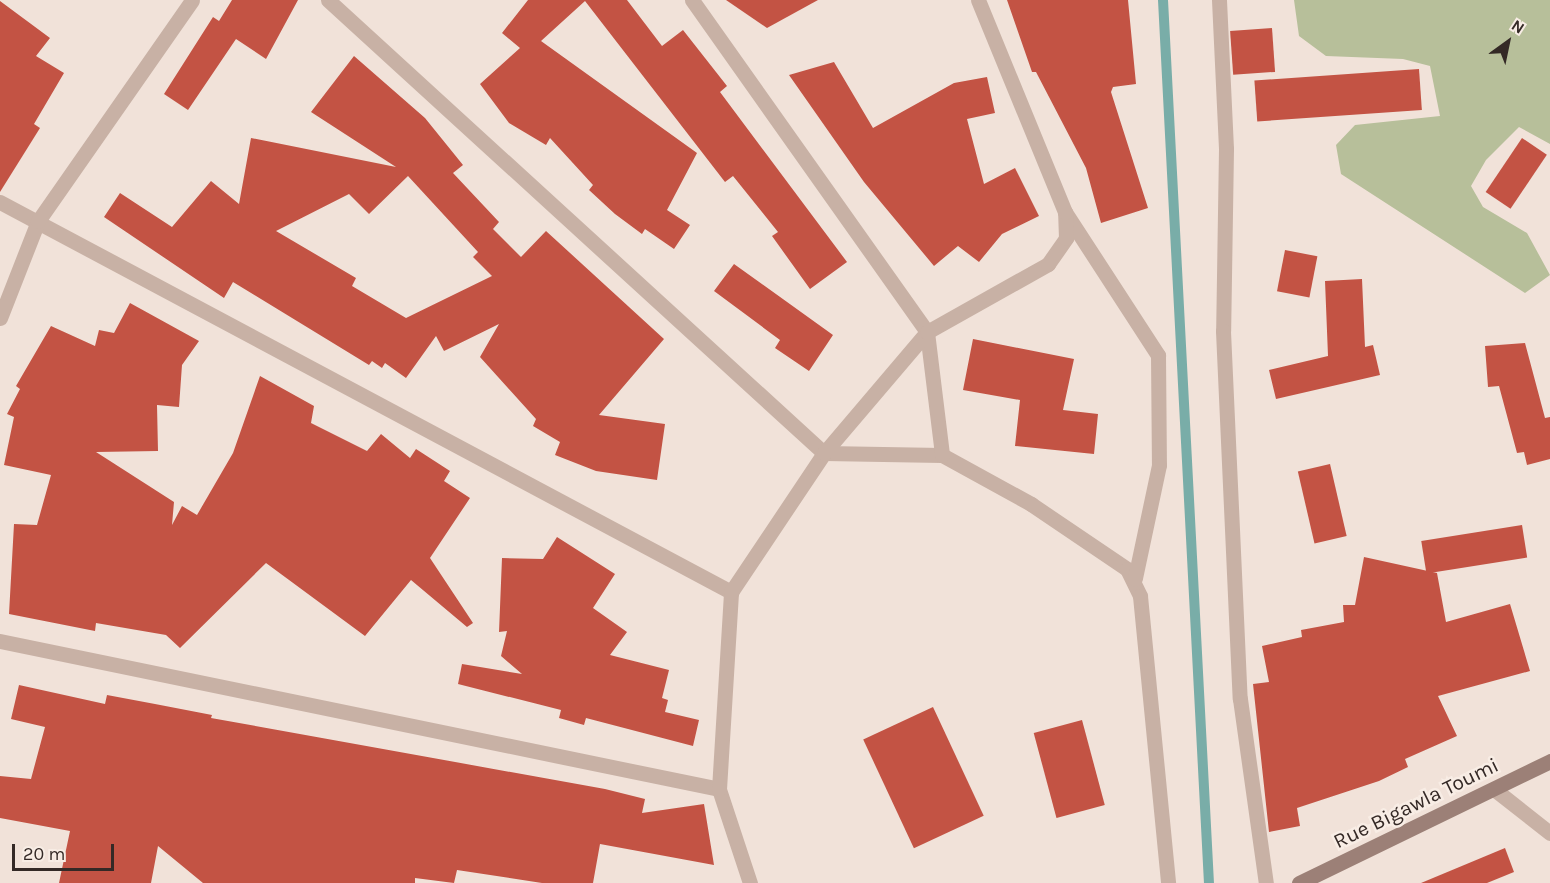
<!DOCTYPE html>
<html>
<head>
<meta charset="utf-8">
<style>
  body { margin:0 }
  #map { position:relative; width:1550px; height:883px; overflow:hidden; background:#f1e2d9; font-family:Karla,sans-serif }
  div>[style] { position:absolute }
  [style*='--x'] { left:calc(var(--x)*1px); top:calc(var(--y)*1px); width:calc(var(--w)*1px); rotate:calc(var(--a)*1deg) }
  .green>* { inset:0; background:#b7bf9a }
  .stream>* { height:10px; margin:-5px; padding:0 5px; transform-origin:5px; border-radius:5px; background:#79ada8 }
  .building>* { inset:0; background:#c35344; transform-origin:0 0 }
  .street>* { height:15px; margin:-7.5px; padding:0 7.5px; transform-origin:7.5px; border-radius:7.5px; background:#c8b1a5 }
  .secondary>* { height:15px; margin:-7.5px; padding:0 7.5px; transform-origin:7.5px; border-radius:7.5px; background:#9c8077 }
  span { translate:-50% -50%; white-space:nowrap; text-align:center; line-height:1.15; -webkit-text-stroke:5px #f8ede5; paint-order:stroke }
  .street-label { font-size:21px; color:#342926 }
  .north { position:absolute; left:1478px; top:12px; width:60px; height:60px; -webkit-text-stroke:4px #f8ede5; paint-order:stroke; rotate:33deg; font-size:16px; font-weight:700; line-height:24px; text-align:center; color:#342926 }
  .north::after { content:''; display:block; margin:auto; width:21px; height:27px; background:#342926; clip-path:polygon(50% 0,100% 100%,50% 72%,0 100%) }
  .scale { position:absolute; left:12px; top:844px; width:102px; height:27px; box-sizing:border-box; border:3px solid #342926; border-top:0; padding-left:8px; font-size:18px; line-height:21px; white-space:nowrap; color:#342926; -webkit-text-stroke:4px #f8ede5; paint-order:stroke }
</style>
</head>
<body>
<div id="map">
  <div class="green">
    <div style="clip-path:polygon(1294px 0,1550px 0,1550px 144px,1519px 127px,1486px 160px,1471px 186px,1483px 207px,1527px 233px,1550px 275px,1525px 293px,1341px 174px,1336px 145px,1355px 125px,1440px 116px,1430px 66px,1403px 59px,1326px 56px,1299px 36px)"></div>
  </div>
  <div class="stream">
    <div style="--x:1163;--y:0;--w:884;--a:87.02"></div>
  </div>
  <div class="building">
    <div style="clip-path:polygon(232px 0,298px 0,266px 59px,236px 39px,188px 110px,164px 94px,213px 17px,219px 21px)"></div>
    <div style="clip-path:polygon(528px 0,627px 0,662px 46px,683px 30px,727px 86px,720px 92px,847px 262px,810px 289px,772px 236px,778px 232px,733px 176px,725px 182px,585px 1px,541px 41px,697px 153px,667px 210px,690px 225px,674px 249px,645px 229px,642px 234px,615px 214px,589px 190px,593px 185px,550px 138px,546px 145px,509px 123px,480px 84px,520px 48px,502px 33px)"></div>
    <div style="clip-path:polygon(726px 0,818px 0,767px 28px)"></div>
    <div style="clip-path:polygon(1007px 0,1128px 0,1136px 84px,1113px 87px,1111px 92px,1148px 208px,1101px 223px,1086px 168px,1036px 72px,1032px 72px)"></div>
    <div style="clip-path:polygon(0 1px,50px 38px,36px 56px,64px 73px,34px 124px,40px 128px,0 192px)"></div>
    <div style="left:1272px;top:28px;width:44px;height:42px;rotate:86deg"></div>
    <div style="clip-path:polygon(evenodd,354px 56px,425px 118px,463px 165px,453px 173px,499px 222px,493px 229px,521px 257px,546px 231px,664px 339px,599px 415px,665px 424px,657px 480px,596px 471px,555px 455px,560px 442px,533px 426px,536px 419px,480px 357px,499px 324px,444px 351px,436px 336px,406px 378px,385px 363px,382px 368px,372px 361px,369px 365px,233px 282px,224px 298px,104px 217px,120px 193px,172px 227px,211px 181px,239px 204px,251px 138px,396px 167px,311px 112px,354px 56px,408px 176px,478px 252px,473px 257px,492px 276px,406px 318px,352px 286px,356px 278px,276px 231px,349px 194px,369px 214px,408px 176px)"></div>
    <div style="clip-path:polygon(834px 62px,873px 128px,954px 83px,987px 77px,995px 113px,967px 119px,984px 184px,1015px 168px,1039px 216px,1002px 234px,979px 262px,958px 246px,934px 266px,864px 182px,789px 75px)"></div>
    <div style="left:1419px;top:69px;width:41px;height:165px;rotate:86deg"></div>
    <div style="left:1522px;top:138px;width:30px;height:65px;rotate:34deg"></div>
    <div style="left:1285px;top:250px;width:33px;height:42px;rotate:11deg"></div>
    <div style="clip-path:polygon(734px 264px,833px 335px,809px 371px,775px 348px,780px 340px,714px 291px)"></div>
    <div style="clip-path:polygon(1362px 279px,1365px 347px,1373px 345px,1380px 375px,1276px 399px,1269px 370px,1328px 356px,1325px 281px)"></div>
    <div style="clip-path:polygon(130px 303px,199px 341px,182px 365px,179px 407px,157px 405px,158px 451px,96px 452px,174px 502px,172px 525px,182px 506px,197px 515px,233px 453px,260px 376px,314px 406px,311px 423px,367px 451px,381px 434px,410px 458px,416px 449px,450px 471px,444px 481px,470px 498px,430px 558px,473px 623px,467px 627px,411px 580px,365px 636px,266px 563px,180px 648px,166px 635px,96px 623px,95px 631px,9px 614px,14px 524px,37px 525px,51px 475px,4px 465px,14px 417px,7px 414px,20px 389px,16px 386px,51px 326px,95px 346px,99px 330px,114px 333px)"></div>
    <div style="clip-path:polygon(973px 339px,1074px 359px,1063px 410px,1098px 414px,1094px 454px,1015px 446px,1020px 400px,963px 390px)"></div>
    <div style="clip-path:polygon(1525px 343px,1545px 418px,1550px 417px,1550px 459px,1527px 465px,1524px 452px,1517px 453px,1499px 386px,1488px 387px,1485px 346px)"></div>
    <div style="left:1330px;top:464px;width:74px;height:33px;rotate:77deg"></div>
    <div style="left:1522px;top:525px;width:33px;height:102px;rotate:81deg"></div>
    <div style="clip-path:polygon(557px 537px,615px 574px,593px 608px,627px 632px,610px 655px,669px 670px,662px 698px,668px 700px,665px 712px,699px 720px,693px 746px,586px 718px,584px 725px,559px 718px,561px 710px,458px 684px,462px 664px,522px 674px,501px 656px,507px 631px,499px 632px,502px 558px,543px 559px)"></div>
    <div style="clip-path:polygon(1364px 557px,1437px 573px,1446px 622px,1510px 604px,1530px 671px,1438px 696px,1457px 736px,1405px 759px,1408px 767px,1379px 781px,1297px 808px,1300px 826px,1269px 832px,1253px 684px,1269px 682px,1262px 646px,1302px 637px,1301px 630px,1344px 622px,1343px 605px,1355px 605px)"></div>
    <div style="clip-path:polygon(19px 685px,105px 704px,107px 695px,155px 704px,212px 715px,211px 718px,605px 789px,645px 799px,642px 813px,704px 804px,714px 865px,600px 844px,593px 883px,542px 883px,457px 870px,454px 883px,415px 878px,415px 883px,203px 883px,158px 846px,151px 883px,59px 883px,70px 831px,0 818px,0 776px,31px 779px,45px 727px,11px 719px)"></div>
    <div style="left:933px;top:707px;width:120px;height:77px;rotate:65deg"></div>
    <div style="left:1082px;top:720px;width:88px;height:50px;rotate:75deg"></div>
    <div style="clip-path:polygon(1505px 848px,1514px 872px,1487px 883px,1421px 883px)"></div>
  </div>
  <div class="street">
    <div style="--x:328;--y:0;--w:672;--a:42.41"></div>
    <div style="--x:824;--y:453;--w:118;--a:1"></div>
    <div style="--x:942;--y:455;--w:102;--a:28.8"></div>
    <div style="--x:1031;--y:504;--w:116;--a:34.1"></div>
    <div style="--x:1127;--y:569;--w:30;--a:64"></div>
    <div style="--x:1140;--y:596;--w:288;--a:84.4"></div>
    <div style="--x:692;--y:0;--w:407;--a:54.7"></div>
    <div style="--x:927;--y:332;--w:124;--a:83"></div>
    <div style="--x:1219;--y:0;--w:149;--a:87.3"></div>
    <div style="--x:1226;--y:149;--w:182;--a:90.9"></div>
    <div style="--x:1223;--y:331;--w:368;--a:87.4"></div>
    <div style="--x:1240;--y:699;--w:186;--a:82"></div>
    <div style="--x:0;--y:202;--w:829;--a:28.08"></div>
    <div style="--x:1065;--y:212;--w:171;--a:57"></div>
    <div style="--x:1158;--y:355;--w:110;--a:89.5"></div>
    <div style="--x:1159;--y:465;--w:116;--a:102"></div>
    <div style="--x:0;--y:318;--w:104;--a:-68.6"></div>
    <div style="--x:38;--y:221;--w:269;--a:-55.1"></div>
    <div style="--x:0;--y:641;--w:734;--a:11.63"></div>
    <div style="--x:1494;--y:789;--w:71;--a:38.2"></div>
    <div style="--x:750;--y:883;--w:99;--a:-108.3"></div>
    <div style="--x:719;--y:789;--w:197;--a:-86.5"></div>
    <div style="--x:731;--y:592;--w:167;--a:-56.2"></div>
    <div style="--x:824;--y:453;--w:159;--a:-49.6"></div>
    <div style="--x:927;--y:332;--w:139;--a:-29.3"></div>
    <div style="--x:1048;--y:264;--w:32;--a:-55"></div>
    <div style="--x:1066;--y:238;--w:26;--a:-92"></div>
    <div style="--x:1065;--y:212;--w:229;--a:-112.3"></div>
  </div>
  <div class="secondary">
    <div style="--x:1299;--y:883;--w:279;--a:-25.9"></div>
  </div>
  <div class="street-label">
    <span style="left:1416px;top:803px;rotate:-26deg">Rue Bigawla Toumi</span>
  </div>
  <div class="north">N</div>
  <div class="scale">20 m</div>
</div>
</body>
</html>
